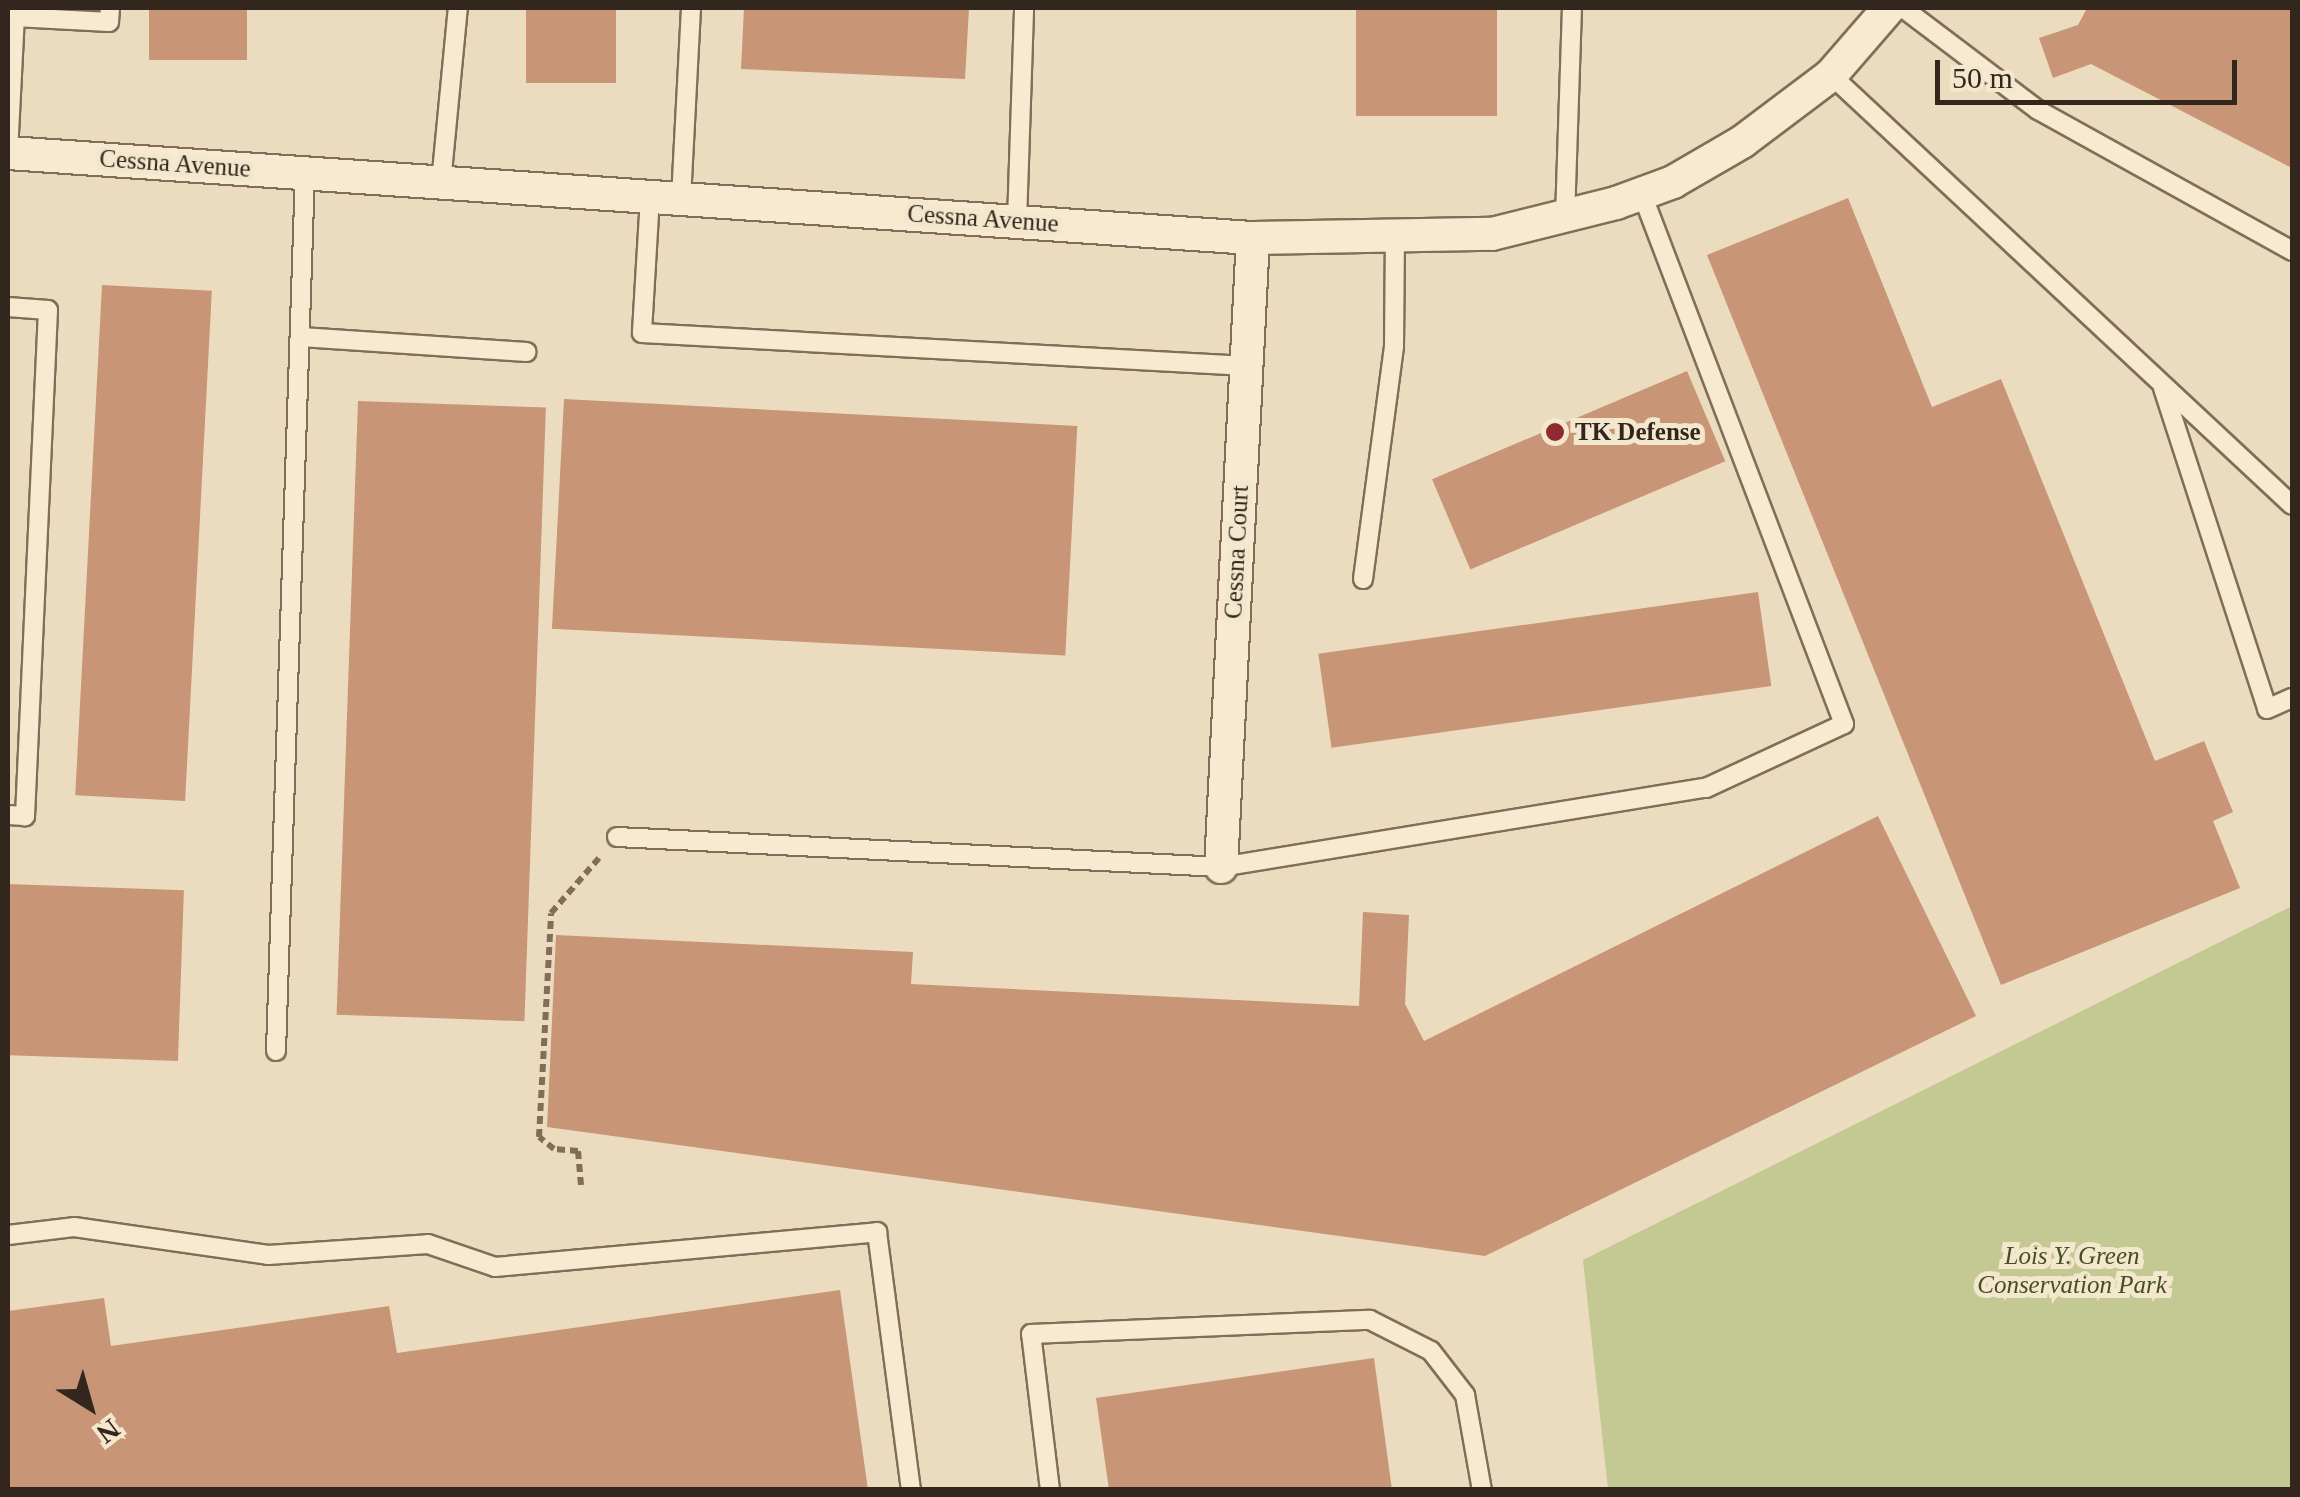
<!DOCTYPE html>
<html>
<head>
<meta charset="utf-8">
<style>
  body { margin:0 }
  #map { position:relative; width:2300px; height:1497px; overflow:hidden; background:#ebdcbf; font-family:Georgia,serif }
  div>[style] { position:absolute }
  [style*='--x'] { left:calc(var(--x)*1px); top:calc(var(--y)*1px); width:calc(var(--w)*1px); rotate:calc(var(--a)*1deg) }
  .green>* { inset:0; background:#c4c994 }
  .building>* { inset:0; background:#c89576; transform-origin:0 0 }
  .path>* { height:6px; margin-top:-3px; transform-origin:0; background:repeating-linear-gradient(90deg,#836d58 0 8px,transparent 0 13px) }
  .roads { filter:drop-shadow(2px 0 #836d58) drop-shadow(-2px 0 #836d58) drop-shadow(0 2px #836d58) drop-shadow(0 -2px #836d58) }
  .service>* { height:18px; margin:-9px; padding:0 9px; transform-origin:9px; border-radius:9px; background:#f7ead1 }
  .minor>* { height:32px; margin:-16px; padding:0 16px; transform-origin:16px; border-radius:16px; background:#f7ead1 }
  .dots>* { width:28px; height:28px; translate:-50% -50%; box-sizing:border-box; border:5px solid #f3e7ce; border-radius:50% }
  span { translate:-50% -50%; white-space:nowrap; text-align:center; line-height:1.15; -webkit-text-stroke:10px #f3e7ce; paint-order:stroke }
  .street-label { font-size:25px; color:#33261c }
  .poi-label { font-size:25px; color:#33261c; font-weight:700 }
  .left { translate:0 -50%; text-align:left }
  .park-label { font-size:25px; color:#454f23; font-style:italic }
  .frame { position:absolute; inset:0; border:10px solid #33261c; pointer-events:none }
  .north { position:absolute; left:40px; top:1357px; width:100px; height:100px; -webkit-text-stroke:8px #f3e7ce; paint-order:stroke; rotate:143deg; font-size:28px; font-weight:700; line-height:40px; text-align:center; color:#33261c }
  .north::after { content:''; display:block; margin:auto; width:35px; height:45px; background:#33261c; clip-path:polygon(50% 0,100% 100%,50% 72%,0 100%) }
  .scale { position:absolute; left:1935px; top:60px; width:302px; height:45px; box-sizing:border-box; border:5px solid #33261c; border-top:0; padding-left:12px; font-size:30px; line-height:35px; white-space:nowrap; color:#33261c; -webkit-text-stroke:8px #f3e7ce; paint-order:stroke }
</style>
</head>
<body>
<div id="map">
  <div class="green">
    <div style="clip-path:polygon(2292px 906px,2292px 1489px,1608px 1489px,1583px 1260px)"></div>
  </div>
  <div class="building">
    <div style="left:149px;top:8px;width:98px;height:52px"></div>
    <div style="left:526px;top:8px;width:90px;height:75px"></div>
    <div style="clip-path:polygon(744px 8px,969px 8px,965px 79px,741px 69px)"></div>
    <div style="left:1356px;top:8px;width:141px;height:108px"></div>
    <div style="clip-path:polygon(2087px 8px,2292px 8px,2292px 168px,2091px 64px,2053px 78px,2039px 38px,2078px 25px)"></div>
    <div style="clip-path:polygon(1848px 198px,1932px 407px,2001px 379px,2155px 761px,2204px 741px,2233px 812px,2213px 821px,2240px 888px,2001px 985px,1707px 255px)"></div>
    <div style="left:102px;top:285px;width:110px;height:511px;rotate:3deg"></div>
    <div style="left:1687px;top:371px;width:98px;height:277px;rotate:67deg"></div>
    <div style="left:564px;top:399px;width:514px;height:230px;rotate:3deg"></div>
    <div style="left:358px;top:401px;width:188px;height:614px;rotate:2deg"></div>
    <div style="left:1758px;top:592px;width:95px;height:444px;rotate:82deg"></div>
    <div style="clip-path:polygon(1878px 816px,1976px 1016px,1485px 1256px,547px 1127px,556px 935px,913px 952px,911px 984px,1359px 1006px,1363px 912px,1409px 915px,1405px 1004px,1424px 1041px)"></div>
    <div style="left:8px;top:884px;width:176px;height:171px;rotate:2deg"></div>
    <div style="clip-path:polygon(840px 1290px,868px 1490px,8px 1490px,8px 1311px,104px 1298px,111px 1346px,389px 1306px,397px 1353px)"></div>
    <div style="clip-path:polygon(1374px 1358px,1392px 1490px,1109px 1490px,1096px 1398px)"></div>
  </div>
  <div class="path">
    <div style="--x:581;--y:1185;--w:34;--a:-95"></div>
    <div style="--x:578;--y:1151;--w:24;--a:-175"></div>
    <div style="--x:554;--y:1149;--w:19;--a:-141"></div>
    <div style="--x:539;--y:1137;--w:224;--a:-86.9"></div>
    <div style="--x:551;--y:913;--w:73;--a:-48.9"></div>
  </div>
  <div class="roads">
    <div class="service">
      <div style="--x:1903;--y:8;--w:169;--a:37.1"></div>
      <div style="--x:2038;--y:110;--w:291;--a:29"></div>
      <div style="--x:1831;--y:75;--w:630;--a:43.01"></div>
      <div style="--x:8;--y:153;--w:136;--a:-87.1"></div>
      <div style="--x:15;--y:17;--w:94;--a:3"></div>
      <div style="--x:109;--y:22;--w:14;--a:-86"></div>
      <div style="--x:441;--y:183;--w:176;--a:-84.5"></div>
      <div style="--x:650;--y:197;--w:136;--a:93.4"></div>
      <div style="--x:642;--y:333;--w:606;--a:3.12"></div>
      <div style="--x:681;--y:199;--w:191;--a:-87"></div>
      <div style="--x:1565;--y:218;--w:210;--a:-88.1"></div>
      <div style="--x:1017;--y:222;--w:214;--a:-88.1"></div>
      <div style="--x:8;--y:307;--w:40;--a:4.3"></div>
      <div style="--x:48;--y:310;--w:507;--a:92.6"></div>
      <div style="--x:25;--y:816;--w:17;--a:-177"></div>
      <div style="--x:301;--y:337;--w:226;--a:3.8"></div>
      <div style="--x:2163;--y:388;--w:337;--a:72"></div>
      <div style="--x:2267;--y:709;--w:27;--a:-24"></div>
      <div style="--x:1363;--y:579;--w:234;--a:-82.4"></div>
      <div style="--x:1394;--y:347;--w:110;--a:-89.5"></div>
      <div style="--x:617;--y:837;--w:605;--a:2.84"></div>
      <div style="--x:1221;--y:867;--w:491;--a:-9.3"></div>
      <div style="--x:1706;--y:788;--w:152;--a:-24.9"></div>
      <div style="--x:1844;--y:724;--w:567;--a:-110.86"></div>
      <div style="--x:276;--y:1051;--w:878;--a:-88.11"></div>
      <div style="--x:8;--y:1235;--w:66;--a:-6.9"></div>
      <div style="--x:74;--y:1227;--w:196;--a:8.2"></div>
      <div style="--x:268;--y:1255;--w:160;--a:-3.9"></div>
      <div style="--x:428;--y:1244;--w:71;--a:18.9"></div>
      <div style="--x:495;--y:1267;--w:384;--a:-5.2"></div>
      <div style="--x:877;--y:1232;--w:260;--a:82.5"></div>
      <div style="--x:1050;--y:1490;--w:157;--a:-96.9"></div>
      <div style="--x:1031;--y:1334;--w:339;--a:-2.4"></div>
      <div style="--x:1370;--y:1320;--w:68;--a:26.9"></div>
      <div style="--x:1431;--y:1351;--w:56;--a:52.3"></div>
      <div style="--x:1465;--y:1395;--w:97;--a:79.9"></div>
    </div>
    <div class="minor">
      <div style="--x:8;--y:153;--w:1248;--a:3.91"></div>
      <div style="--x:1253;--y:238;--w:239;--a:-1"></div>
      <div style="--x:1492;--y:234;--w:128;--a:-14"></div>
      <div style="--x:1616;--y:203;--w:61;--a:-20.2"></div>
      <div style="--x:1673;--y:182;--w:80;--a:-30.1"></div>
      <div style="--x:1742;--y:142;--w:111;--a:-37"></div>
      <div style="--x:1831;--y:75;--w:89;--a:-49.1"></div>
      <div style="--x:1221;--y:867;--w:630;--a:-87.09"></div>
    </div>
  </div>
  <div class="dots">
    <div style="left:1555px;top:432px;background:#8f2b30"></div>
  </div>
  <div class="street-label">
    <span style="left:175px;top:164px;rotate:4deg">Cessna Avenue</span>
    <span style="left:983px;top:219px;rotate:4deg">Cessna Avenue</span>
    <span style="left:1237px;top:552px;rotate:-87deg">Cessna Court</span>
  </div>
  <div class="poi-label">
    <span class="left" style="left:1575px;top:432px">TK Defense</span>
  </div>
  <div class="park-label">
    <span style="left:2072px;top:1271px">Lois Y. Green<br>Conservation Park</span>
  </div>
  <div class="frame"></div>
  <div class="north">N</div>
  <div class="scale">50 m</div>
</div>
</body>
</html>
